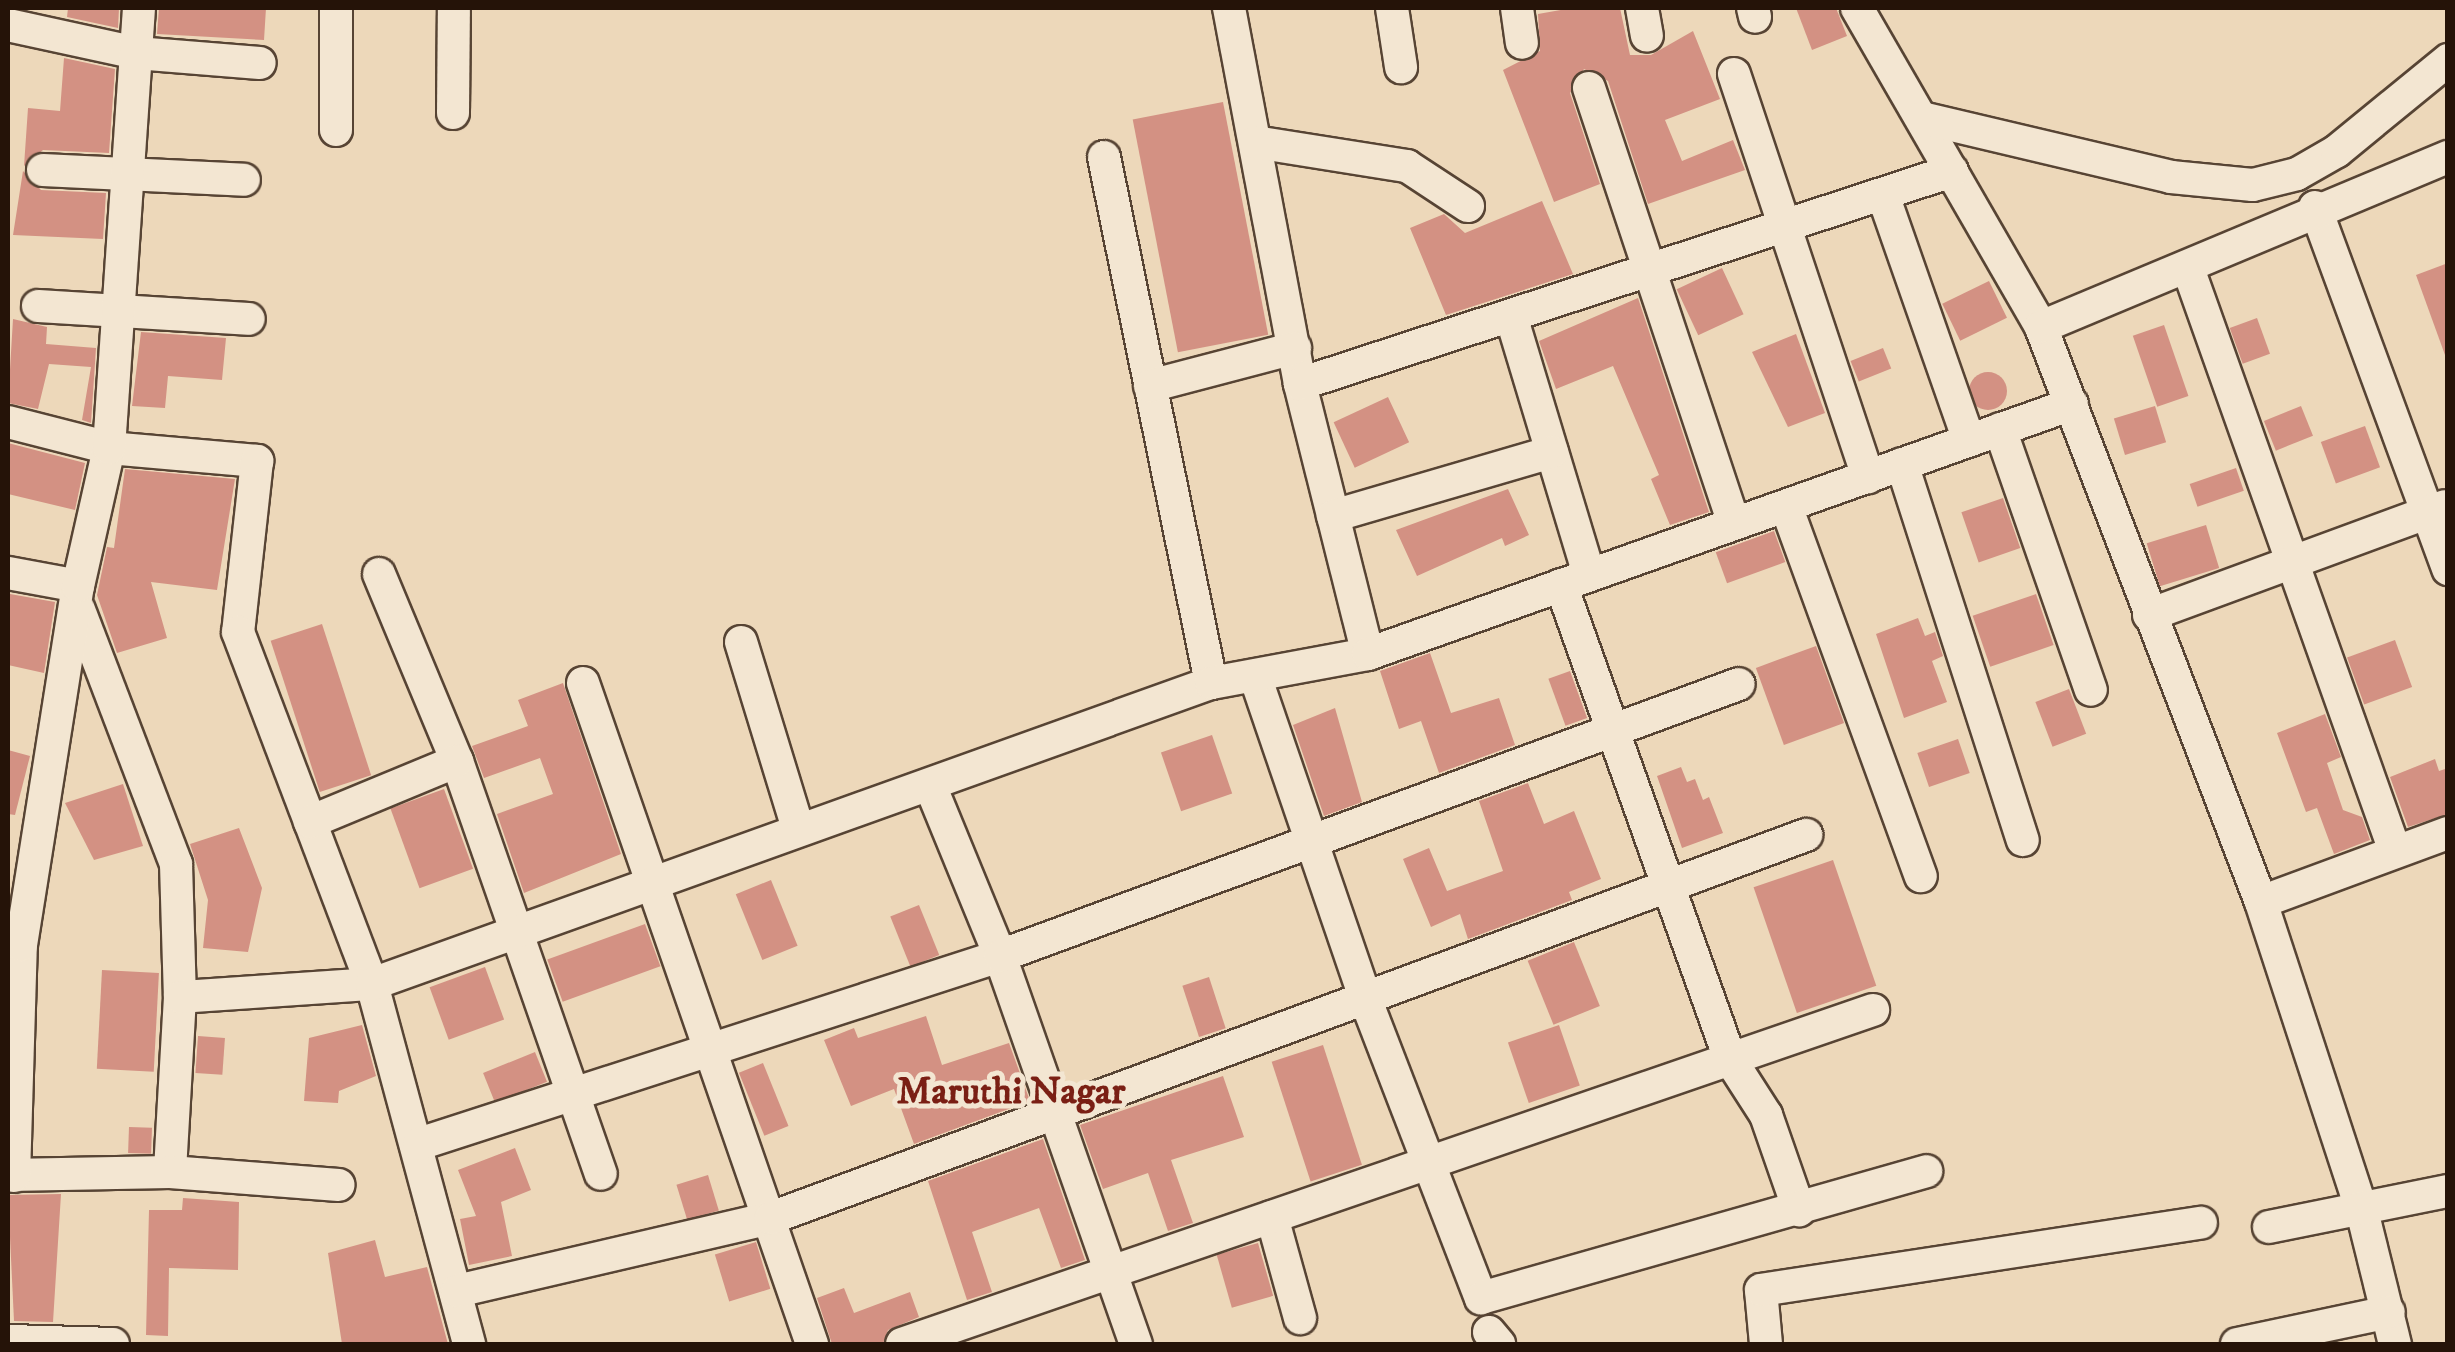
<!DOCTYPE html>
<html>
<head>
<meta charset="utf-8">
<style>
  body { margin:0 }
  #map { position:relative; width:2455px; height:1352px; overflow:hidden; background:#edd8ba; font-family:"IM FELL DW Pica",serif }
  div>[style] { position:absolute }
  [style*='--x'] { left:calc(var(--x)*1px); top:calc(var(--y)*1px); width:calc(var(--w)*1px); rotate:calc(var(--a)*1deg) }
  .building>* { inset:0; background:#d39183; transform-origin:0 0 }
  .round { border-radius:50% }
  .roads { filter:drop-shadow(2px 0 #574434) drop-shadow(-2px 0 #574434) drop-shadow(0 2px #574434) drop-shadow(0 -2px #574434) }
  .minor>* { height:32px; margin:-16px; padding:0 16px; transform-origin:16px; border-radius:16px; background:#f3e6d2 }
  span { translate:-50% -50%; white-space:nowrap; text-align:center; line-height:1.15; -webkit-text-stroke:10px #f3e6d2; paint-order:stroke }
  .neighbourhood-label { font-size:38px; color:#7a1f14; font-weight:700 }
  .frame { position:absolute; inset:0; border:10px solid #251308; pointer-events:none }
</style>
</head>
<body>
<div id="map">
  <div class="building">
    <div style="clip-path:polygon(68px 8px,119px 8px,118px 28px,67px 17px)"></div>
    <div style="clip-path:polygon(159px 8px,266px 8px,264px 40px,157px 34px)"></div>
    <div style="clip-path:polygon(1572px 8px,1620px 8px,1630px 55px,1651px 55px,1693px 31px,1720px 99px,1665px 120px,1682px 161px,1733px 140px,1745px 170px,1648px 204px,1608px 81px,1584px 69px,1570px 93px,1600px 184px,1554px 202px,1503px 70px,1540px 51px,1538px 14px)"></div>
    <div style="clip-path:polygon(1796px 8px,1836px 8px,1847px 36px,1812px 50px)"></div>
    <div style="clip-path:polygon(64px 58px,115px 69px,109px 153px,43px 150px,24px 166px,28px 108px,60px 111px)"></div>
    <div style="left:1223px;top:102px;width:237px;height:92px;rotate:79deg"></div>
    <div style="clip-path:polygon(23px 171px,41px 190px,106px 193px,103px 239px,13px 235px)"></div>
    <div style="clip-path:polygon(1542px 201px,1573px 274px,1446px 315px,1410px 228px,1444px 214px,1465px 233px)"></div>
    <div style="clip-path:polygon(2448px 263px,2448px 355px,2445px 355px,2416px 275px)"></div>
    <div style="left:1722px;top:268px;width:51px;height:50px;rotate:65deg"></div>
    <div style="left:1989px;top:281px;width:41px;height:52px;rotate:64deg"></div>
    <div style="clip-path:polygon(1638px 298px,1709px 512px,1670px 525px,1651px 479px,1659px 475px,1613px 366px,1556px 389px,1539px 341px)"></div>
    <div style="left:2257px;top:318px;width:38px;height:29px;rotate:70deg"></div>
    <div style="clip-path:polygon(13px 319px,47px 327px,46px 344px,96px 348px,91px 423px,82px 420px,91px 367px,49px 364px,38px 409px,8px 403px)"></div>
    <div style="left:2164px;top:325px;width:75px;height:33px;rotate:71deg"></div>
    <div style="clip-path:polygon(141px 332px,226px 338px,222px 380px,168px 376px,165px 408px,132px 406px)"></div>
    <div style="clip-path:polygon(1796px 334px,1825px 413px,1788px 427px,1752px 352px)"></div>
    <div style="left:1883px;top:348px;width:22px;height:35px;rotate:68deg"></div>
    <div class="round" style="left:1969px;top:372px;width:38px;height:38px"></div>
    <div style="left:1388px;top:397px;width:50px;height:60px;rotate:65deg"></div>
    <div style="left:2155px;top:406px;width:38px;height:43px;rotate:73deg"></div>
    <div style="left:2301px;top:406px;width:32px;height:40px;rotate:68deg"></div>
    <div style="left:2365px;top:426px;width:44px;height:47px;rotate:70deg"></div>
    <div style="clip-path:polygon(8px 443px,85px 463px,75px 510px,8px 494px)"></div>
    <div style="left:2236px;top:468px;width:24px;height:49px;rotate:71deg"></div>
    <div style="clip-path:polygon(125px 469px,235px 479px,217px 590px,151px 582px,167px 638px,117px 653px,97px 595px,107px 547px,114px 548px)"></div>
    <div style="clip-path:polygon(1508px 489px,1529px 535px,1505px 546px,1502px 538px,1417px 576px,1396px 530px)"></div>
    <div style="left:2003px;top:498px;width:53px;height:44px;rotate:71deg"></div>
    <div style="left:2206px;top:525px;width:45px;height:62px;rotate:73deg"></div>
    <div style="left:1774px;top:531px;width:33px;height:62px;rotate:70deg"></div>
    <div style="clip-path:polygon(10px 594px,55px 602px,44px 673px,8px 665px)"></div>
    <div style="left:2036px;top:594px;width:54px;height:67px;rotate:71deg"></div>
    <div style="clip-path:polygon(1918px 618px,1925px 636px,1935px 632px,1943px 656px,1932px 661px,1947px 702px,1904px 718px,1876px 634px)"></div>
    <div style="left:322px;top:624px;width:159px;height:54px;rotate:72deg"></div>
    <div style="left:2395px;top:640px;width:50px;height:51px;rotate:70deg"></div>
    <div style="left:1816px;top:646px;width:82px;height:64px;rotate:70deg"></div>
    <div style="clip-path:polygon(1430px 653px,1451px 713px,1499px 698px,1515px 745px,1439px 773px,1421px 721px,1399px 729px,1380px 671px)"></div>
    <div style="left:1570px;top:671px;width:50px;height:23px;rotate:70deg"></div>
    <div style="clip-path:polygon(563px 683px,621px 854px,524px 893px,497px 814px,553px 794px,540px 758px,484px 778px,472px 746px,528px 726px,518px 700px)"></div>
    <div style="left:2069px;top:689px;width:48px;height:36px;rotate:69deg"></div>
    <div style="clip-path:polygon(1335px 708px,1362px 802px,1324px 816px,1293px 725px)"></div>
    <div style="clip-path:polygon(2325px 714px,2341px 757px,2327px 763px,2343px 810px,2362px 817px,2370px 840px,2334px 854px,2317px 808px,2306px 812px,2277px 733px)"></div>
    <div style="left:1212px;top:735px;width:62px;height:54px;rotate:71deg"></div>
    <div style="left:1958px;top:739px;width:36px;height:43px;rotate:71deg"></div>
    <div style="clip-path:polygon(8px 750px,30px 756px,15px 815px,8px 814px)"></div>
    <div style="clip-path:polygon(2435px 759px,2439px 771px,2448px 768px,2448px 814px,2408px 827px,2390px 777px)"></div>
    <div style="clip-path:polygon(1681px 767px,1687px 782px,1695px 779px,1703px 800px,1709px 797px,1723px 833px,1682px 848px,1657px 776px)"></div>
    <div style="clip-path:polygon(1528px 783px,1544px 824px,1574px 811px,1601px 879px,1569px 892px,1572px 900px,1468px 939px,1460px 914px,1431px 927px,1403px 859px,1429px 848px,1447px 891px,1503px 871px,1479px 801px)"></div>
    <div style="clip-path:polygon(123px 784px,143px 846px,94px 860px,65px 803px)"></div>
    <div style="left:444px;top:789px;width:85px;height:57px;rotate:70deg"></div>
    <div style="clip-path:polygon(239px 828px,262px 888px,248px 952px,203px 948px,208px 900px,190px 844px)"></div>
    <div style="left:1833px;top:860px;width:133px;height:84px;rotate:71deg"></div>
    <div style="left:771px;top:880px;width:71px;height:38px;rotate:68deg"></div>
    <div style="left:919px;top:905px;width:54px;height:31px;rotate:68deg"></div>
    <div style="left:645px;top:924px;width:45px;height:104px;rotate:70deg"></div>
    <div style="left:1574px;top:942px;width:69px;height:50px;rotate:68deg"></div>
    <div style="left:485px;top:967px;width:56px;height:59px;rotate:70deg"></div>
    <div style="left:102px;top:970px;width:57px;height:99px;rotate:3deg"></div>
    <div style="left:1209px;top:977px;width:54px;height:28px;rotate:72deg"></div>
    <div style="clip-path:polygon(926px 1016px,942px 1065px,1009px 1043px,1030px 1101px,914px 1144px,894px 1089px,851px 1106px,824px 1040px,854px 1028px,858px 1038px)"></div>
    <div style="clip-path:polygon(362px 1025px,376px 1076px,339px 1091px,338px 1103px,304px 1101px,309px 1038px)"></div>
    <div style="left:1559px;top:1025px;width:64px;height:54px;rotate:71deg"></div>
    <div style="left:198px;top:1036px;width:27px;height:37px;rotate:4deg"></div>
    <div style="left:1323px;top:1045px;width:126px;height:54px;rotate:72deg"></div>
    <div style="left:535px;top:1052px;width:32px;height:56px;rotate:68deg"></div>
    <div style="left:763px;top:1063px;width:68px;height:26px;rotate:68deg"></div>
    <div style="clip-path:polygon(1223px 1076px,1244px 1137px,1171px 1160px,1193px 1223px,1168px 1231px,1148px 1173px,1103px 1189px,1080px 1125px)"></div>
    <div style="left:129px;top:1127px;width:23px;height:26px;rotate:2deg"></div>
    <div style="clip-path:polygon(1043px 1139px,1085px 1260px,1061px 1268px,1039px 1208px,972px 1232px,992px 1292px,967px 1300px,928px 1181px)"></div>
    <div style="clip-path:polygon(515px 1148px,531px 1190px,501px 1202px,512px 1256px,469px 1265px,460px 1219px,476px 1216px,458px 1170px)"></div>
    <div style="left:708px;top:1175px;width:37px;height:33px;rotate:73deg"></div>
    <div style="clip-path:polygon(61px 1194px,53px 1322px,14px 1321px,8px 1195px)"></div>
    <div style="clip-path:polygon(183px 1198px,239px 1202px,238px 1270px,169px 1268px,168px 1336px,146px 1335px,149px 1210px,182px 1210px)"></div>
    <div style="clip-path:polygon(375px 1240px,385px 1277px,427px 1267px,448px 1344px,342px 1344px,328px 1253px)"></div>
    <div style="left:756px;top:1242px;width:49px;height:43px;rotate:73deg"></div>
    <div style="left:1258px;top:1243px;width:55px;height:43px;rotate:74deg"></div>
    <div style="clip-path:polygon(844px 1288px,854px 1313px,910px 1292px,919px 1317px,888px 1330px,883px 1344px,832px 1344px,817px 1298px)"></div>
  </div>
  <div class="roads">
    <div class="minor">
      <div style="--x:1229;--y:8;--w:383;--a:79.3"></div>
      <div style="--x:1300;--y:384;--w:278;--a:75.9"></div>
      <div style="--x:1392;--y:8;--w:60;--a:81.3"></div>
      <div style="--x:1517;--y:8;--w:35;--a:82"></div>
      <div style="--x:1642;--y:8;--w:28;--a:80"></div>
      <div style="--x:1753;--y:8;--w:9;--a:77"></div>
      <div style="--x:1857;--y:8;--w:368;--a:60"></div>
      <div style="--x:2041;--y:327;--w:616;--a:69.06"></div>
      <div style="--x:2261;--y:902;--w:325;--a:71.9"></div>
      <div style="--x:2362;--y:1211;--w:137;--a:76.1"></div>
      <div style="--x:8;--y:25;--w:131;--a:12.3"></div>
      <div style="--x:136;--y:53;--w:124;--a:4.6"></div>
      <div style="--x:1734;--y:74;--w:425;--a:71.6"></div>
      <div style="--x:1589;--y:88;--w:459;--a:71.6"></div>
      <div style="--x:453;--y:113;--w:105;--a:-89.5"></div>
      <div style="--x:1922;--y:118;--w:256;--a:13.3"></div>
      <div style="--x:2171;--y:177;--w:82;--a:5.6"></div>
      <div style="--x:2253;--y:185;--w:45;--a:-14"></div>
      <div style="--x:2297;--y:174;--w:46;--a:-29.9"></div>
      <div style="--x:2337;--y:151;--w:144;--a:-39.3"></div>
      <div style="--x:336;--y:130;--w:122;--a:-90"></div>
      <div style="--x:1255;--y:142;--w:154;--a:9"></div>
      <div style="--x:1407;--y:166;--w:73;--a:33.3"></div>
      <div style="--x:1104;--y:157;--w:537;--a:78.5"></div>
      <div style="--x:43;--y:170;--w:201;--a:2.8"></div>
      <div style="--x:1883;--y:195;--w:260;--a:70.7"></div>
      <div style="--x:2315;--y:207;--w:386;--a:69.8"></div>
      <div style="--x:2189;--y:271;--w:615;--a:70.45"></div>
      <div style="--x:38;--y:306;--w:211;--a:3.5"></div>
      <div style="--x:1511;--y:316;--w:270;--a:73.2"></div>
      <div style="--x:2041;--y:327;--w:441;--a:-22.7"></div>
      <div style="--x:1300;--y:384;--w:686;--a:-18.09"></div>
      <div style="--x:1150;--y:386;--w:150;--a:-14.7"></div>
      <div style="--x:8;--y:422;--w:104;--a:14.4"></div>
      <div style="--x:109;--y:448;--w:149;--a:5"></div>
      <div style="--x:257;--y:461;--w:172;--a:96.3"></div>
      <div style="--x:238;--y:632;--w:377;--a:69.2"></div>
      <div style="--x:372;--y:984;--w:373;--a:74.9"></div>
      <div style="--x:2000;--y:429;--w:276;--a:70.8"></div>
      <div style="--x:1902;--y:464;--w:395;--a:72.2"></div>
      <div style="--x:1786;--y:506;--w:394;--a:70"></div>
      <div style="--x:1333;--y:516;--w:228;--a:-16.3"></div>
      <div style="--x:8;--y:573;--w:71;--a:10.5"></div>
      <div style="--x:379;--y:574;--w:203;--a:67.4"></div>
      <div style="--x:457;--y:761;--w:437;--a:70.8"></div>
      <div style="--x:1561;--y:585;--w:503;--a:70.38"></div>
      <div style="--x:1730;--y:1059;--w:67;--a:57.3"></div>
      <div style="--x:1766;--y:1115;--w:101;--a:70.8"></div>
      <div style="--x:79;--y:610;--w:272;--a:69.1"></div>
      <div style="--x:176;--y:864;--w:133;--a:88.3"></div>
      <div style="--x:180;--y:997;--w:175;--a:93.3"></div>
      <div style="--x:2149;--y:615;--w:315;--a:-20.2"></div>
      <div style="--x:741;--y:642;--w:195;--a:73"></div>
      <div style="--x:1255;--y:676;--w:340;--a:71.1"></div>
      <div style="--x:1365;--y:998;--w:322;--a:68.9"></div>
      <div style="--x:1481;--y:1298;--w:463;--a:-15.9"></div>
      <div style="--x:583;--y:683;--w:700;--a:70.89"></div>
      <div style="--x:930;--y:785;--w:185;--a:67.7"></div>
      <div style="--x:1000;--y:956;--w:411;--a:70.7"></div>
      <div style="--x:310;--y:822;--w:159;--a:-22.5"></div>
      <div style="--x:2261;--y:902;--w:199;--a:-20.3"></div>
      <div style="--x:180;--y:997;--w:192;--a:-3.9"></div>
      <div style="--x:372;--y:984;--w:891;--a:-19.74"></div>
      <div style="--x:1211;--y:683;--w:160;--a:-10.5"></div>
      <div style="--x:1368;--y:654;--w:747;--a:-19.55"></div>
      <div style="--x:419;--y:1144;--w:611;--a:-17.93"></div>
      <div style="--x:1000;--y:956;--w:787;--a:-20.21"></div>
      <div style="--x:8;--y:1175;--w:162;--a:-1.1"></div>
      <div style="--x:170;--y:1172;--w:169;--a:4.4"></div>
      <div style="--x:14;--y:1176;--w:231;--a:-88.3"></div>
      <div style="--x:21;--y:945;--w:363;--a:-81"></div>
      <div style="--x:78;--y:586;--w:141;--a:-77.3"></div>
      <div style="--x:109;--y:448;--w:441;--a:-86.1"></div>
      <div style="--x:1272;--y:1217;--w:105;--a:74.5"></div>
      <div style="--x:2269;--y:1227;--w:183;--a:-11.4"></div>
      <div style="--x:457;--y:1291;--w:322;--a:-13.1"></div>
      <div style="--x:771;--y:1218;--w:1104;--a:-20.31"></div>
      <div style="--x:1489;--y:1332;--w:16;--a:50"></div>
      <div style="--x:8;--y:1341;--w:105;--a:1.6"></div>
      <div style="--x:902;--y:1344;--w:1027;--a:-18.98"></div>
      <div style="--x:1766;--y:1344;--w:54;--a:-95.3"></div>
      <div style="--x:1761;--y:1290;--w:445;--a:-8.7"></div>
      <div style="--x:2237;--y:1344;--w:155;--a:-11.9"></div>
    </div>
  </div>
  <div class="neighbourhood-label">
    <span style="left:1011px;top:1093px">Maruthi Nagar</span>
  </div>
  <div class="frame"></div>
</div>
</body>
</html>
